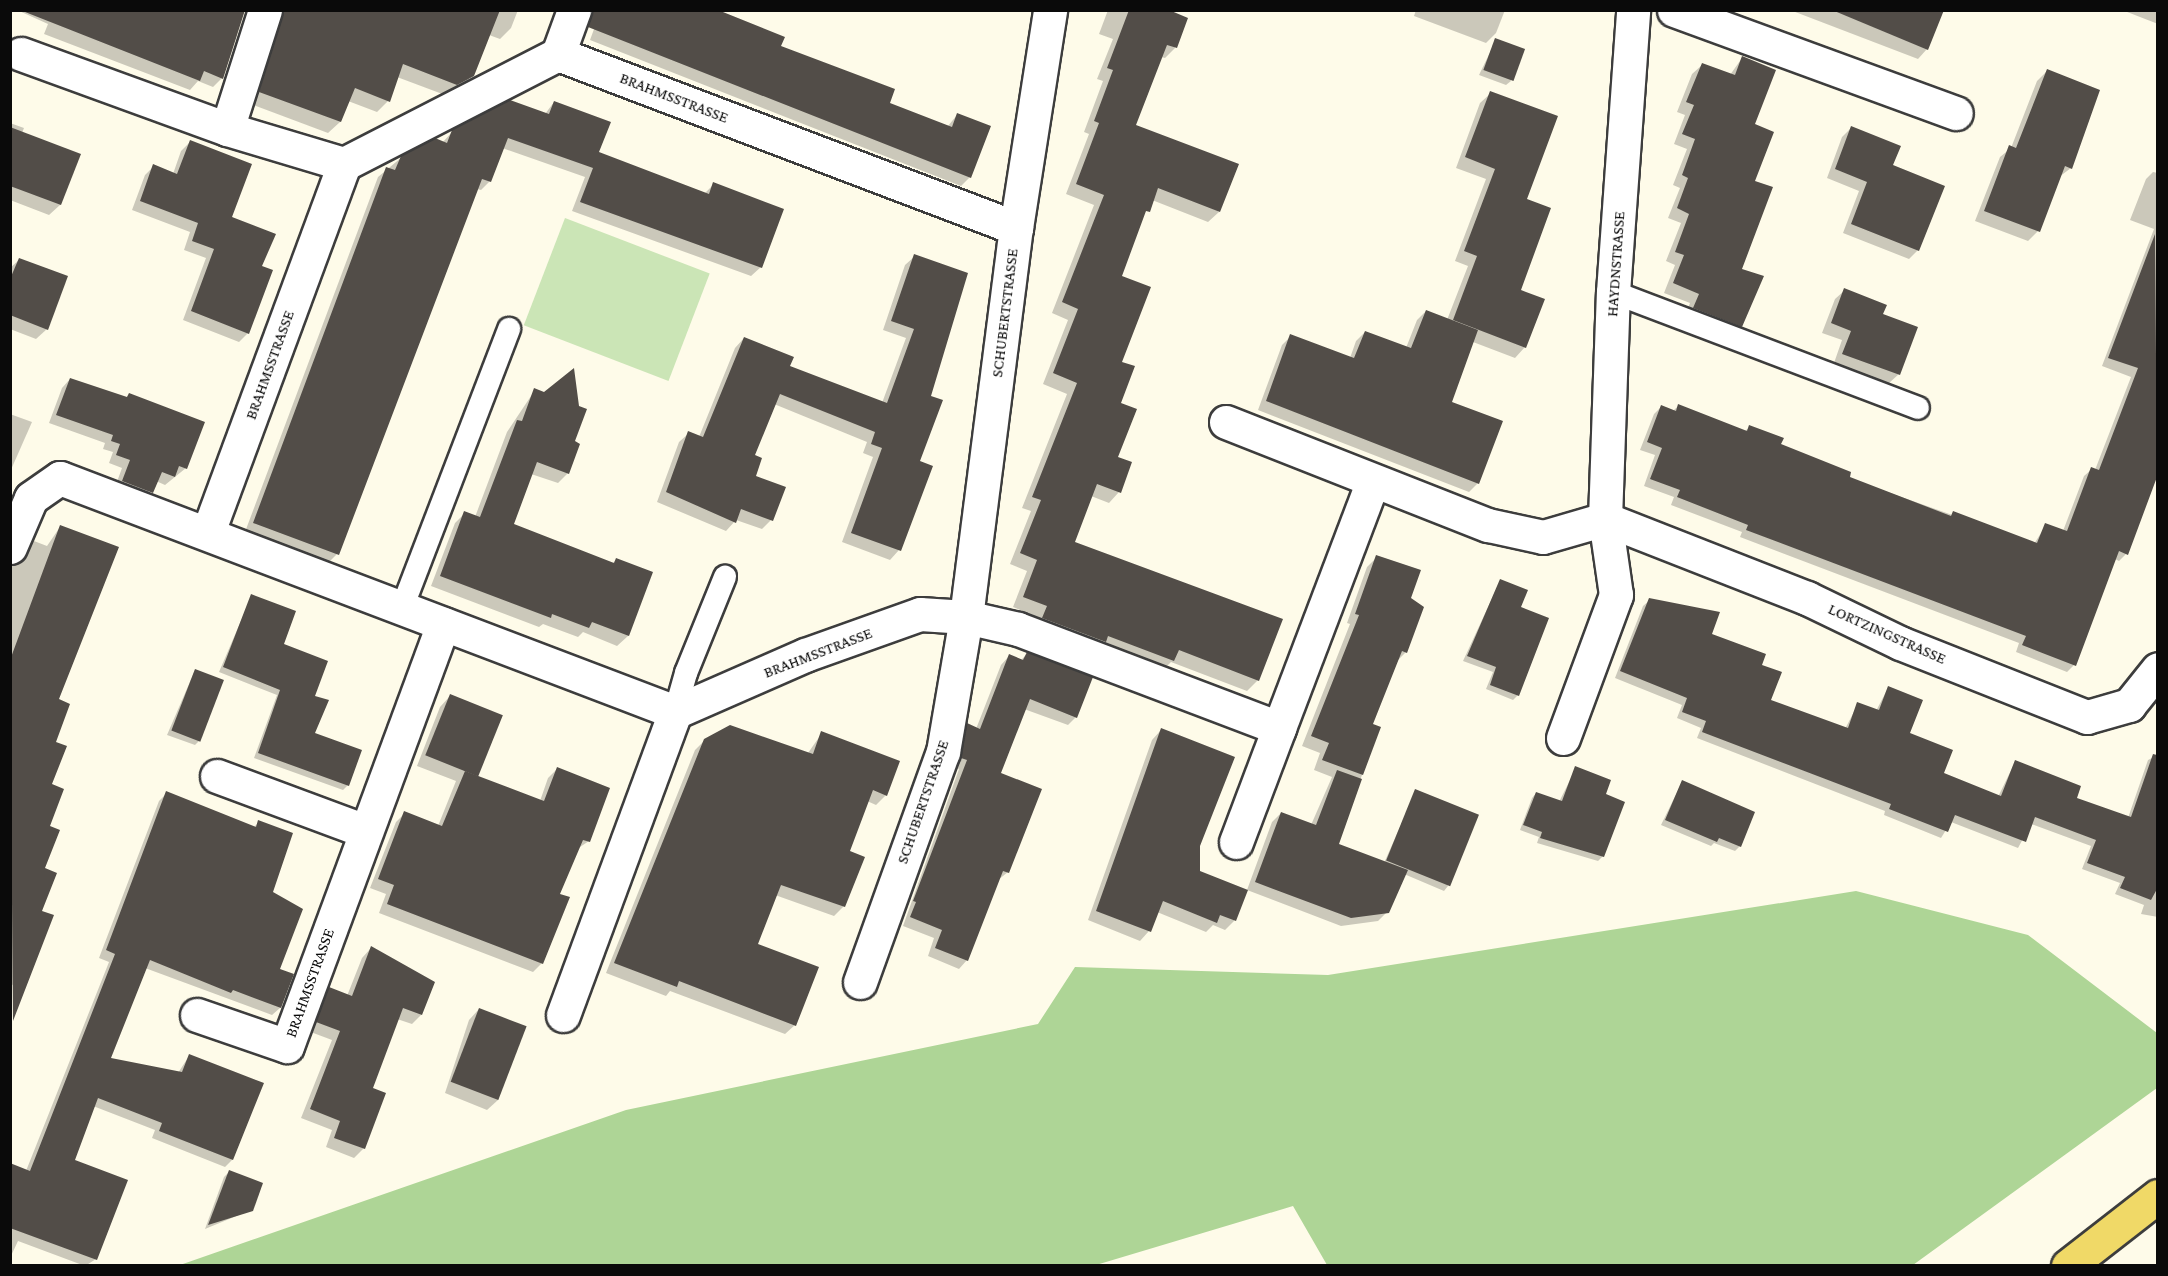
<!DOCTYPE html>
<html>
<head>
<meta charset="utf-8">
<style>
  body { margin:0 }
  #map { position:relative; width:2168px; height:1276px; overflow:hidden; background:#fefbe9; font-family:"Crimson Pro",serif }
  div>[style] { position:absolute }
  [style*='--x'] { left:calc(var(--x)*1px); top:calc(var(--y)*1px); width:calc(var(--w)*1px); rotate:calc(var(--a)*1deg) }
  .green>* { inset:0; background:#cbe5b6; transform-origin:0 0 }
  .forest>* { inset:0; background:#aed596 }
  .shadow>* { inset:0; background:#0003 }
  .building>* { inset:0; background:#524d48; transform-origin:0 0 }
  .roads { filter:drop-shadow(2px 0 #3d3d3d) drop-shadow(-2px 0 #3d3d3d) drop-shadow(0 2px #3d3d3d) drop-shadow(0 -2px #3d3d3d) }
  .service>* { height:22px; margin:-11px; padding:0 11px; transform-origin:11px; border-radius:11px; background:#fff }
  .minor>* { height:33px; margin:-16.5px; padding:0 16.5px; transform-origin:16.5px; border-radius:16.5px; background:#fff }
  .primary>* { height:33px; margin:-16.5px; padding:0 16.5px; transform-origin:16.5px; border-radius:16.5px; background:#f0d967 }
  span { translate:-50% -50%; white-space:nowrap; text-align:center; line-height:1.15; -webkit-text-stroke:6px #fff; paint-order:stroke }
  .street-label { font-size:16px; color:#0a0a0a }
  .frame { position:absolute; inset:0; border:12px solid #0a0a0a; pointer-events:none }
</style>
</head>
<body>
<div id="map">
  <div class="green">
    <div style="left:565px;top:218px;width:155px;height:115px;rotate:21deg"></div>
  </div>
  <div class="forest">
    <div style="clip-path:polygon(1856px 891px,2028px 935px,2157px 1033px,2157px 1088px,1913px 1265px,1327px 1265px,1293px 1206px,1096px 1265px,180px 1265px,626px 1110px,1038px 1024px,1075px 967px,1328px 975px)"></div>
  </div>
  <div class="shadow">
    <div style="clip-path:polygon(17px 10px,237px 10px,222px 78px,213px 87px,198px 81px,190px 90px,44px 34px,48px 24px)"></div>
    <div style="clip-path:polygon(269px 10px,518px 10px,511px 28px,500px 39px,489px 35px,472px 75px,461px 87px,445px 95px,397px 77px,388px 101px,377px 112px,348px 101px,340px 122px,328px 133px,248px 103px)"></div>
    <div style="clip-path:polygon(601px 10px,780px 46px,888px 104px,948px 126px,957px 115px,970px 177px,961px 186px,590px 40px)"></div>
    <div style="clip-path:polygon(1108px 10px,1165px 10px,1175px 48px,1165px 58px,1161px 57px,1134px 126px,1219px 212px,1208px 222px,1152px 200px,1141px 219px,1120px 277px,1117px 458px,1119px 492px,1109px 503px,1091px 496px,1073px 543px,1258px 680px,1247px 691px,1171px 662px,1162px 671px,1032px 629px,1037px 617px,1013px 607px,1027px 571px,1010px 564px,1031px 511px,1022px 508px,1067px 394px,1043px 384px,1068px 320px,1052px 313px,1094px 205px,1066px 194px,1089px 134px,1084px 132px,1103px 81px,1097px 79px,1113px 39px,1099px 34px)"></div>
    <div style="clip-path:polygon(1416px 10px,1505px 10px,1496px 33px,1486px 43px,1414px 16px)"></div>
    <div style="clip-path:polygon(1790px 10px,1942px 10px,1927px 49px,1918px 59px)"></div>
    <div style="clip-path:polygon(2122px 10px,2158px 10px,2158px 24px)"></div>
    <div style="clip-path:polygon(1496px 40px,1511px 81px,1506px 85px,1479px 75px)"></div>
    <div style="clip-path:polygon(1742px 58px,1753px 125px,1753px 181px,1740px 270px,1741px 326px,1731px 336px,1684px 318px,1690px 303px,1664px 293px,1675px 265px,1666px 261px,1681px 223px,1668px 218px,1680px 188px,1673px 185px,1687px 149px,1674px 144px,1685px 115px,1677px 112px,1692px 74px,1702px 65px,1730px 75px)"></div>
    <div style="clip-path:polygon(2047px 71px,2071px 168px,2059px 177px,2038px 231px,2028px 241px,1975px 221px,2000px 157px,2011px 148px,2037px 81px)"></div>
    <div style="clip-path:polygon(1491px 93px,1525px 200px,1519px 291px,1525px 347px,1515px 358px,1473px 342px,1450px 403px,1478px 483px,1469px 492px,1258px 410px,1282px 345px,1291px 336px,1350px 358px,1356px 341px,1365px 332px,1406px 348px,1417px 320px,1426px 311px,1447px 320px,1468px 266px,1455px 261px,1486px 179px,1456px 168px,1480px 103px)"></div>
    <div style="clip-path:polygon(554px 102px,597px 153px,705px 193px,714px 184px,761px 267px,751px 276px,572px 211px,585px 177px,502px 148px,490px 181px,481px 190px,477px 189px,337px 554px,328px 563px,245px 532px,378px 177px,402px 157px,442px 143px,453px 131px,545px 114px)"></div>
    <div style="clip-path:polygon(10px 123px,24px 128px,22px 133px,79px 155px,60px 205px,49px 215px,10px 200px)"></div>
    <div style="clip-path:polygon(1851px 128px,1891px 166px,1918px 250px,1909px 259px,1843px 233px,1859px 191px,1827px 178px,1842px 137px)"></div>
    <div style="clip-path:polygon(190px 142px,260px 266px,248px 333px,239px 342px,183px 320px,206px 258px,184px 250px,190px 232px,132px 210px,145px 175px,154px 166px,173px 174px,181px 151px)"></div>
    <div style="clip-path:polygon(2153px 172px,2158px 173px,2158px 473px,2126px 554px,2119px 561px,2115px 559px,2074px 665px,2067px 672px,2016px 652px,2019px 643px,1740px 537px,1742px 532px,1671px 505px,1674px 497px,1644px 486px,1655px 455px,1640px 450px,1654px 414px,1661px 407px,1673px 411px,1678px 406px,1745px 431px,1750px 427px,1779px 445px,1848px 478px,2034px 544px,2046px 525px,2063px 531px,2084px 476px,2092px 469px,2095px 470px,2131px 377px,2102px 366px,2154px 229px,2130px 220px,2146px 179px)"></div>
    <div style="clip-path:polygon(915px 256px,929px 396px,899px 550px,890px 560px,842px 542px,873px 457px,863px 453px,867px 442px,774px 404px,753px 456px,754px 477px,771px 520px,762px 529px,736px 520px,726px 531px,657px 502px,679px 442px,689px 433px,699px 437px,735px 348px,744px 338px,788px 367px,882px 403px,906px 338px,883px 330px,905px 265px)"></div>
    <div style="clip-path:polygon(19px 260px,47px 329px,36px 339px,10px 329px,10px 268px)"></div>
    <div style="clip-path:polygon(1845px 290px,1882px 315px,1899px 374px,1889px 383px,1834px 363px,1842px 340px,1822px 333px,1835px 299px)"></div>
    <div style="clip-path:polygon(70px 379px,126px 398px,129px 395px,203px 422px,186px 468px,165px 485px,156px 481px,143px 501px,114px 490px,122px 468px,109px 463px,113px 452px,103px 449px,105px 443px,49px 423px,62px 388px)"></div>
    <div style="clip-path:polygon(535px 390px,573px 441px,568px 473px,558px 483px,531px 474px,512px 525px,612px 564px,616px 560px,651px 573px,628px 636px,617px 646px,583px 632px,578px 637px,543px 624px,539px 627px,431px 586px,455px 523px,465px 513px,475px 517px,507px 432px)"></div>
    <div style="clip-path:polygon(10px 414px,32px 422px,10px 472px)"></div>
    <div style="clip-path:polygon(60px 527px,57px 700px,40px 912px,19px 987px,10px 984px,10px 565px,17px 564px,34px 541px,47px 546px)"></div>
    <div style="clip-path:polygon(1377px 557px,1409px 599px,1406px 652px,1396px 662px,1372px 725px,1362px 775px,1337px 845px,1384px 863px,1416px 791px,1448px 886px,1444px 891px,1404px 874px,1387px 912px,1378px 921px,1341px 926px,1247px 890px,1272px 822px,1281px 813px,1311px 825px,1332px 777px,1314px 770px,1320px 753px,1302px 746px,1350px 624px,1347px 623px,1367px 567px)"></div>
    <div style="clip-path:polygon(1500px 581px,1519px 608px,1518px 695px,1513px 700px,1486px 689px,1493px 672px,1463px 661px)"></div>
    <div style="clip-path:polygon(252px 595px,313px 696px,313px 734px,348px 785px,343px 790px,254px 758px,277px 695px,219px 672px)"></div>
    <div style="clip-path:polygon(1650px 600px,1760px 666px,1769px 700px,1845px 729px,1858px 704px,1876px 711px,1888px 688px,1908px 734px,1942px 774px,1998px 797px,2015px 762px,2075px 799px,2128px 818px,2148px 760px,2158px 755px,2158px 917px,2141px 914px,2144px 905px,2115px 894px,2120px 883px,2082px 869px,2091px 846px,2031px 824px,2018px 848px,1951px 822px,1941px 838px,1884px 815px,1885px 811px,1697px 738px,1701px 728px,1677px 718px,1682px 705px,1615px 678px,1643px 606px)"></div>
    <div style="clip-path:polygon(1027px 654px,1076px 717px,1068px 725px,1024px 709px,999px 774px,1008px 872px,998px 880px,967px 960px,959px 969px,928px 956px,934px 938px,903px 926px,959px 769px,953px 766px,959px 734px,967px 725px,976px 729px,1001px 665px,1009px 656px,1021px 660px)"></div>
    <div style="clip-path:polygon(195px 670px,200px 740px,195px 745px,167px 735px)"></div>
    <div style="clip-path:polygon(450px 696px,477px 777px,540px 801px,548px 778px,557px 769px,589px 841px,577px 849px,558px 894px,542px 963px,533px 972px,379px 913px,386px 894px,370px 888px,396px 822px,405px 813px,438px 826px,456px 781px,417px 766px,440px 707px)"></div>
    <div style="clip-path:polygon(1161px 730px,1199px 846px,1199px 872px,1246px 891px,1234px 921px,1225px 930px,1213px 925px,1206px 932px,1157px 912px,1149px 931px,1140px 941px,1088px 920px,1152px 740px)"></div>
    <div style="clip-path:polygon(822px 733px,886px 795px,876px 805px,867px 801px,848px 852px,844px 906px,834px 916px,775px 895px,756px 945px,795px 1025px,785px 1034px,670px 991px,666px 996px,606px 973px,695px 750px,705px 740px,808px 753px)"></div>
    <div style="clip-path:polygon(1576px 768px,1604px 795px,1603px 856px,1598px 861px,1537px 843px,1539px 837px,1520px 830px,1532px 798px,1536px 793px,1559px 802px)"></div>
    <div style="clip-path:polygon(1682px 782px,1740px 846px,1735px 851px,1714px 843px,1711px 846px,1661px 825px)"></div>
    <div style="clip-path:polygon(167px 793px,253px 828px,259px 822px,272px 893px,279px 970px,292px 975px,280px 1008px,272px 1015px,145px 968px,109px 1059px,178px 1073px,189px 1056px,232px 1160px,225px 1167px,152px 1138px,155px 1130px,93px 1106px,73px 1161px,96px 1259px,85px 1266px,18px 1241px,10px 1258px,10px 1168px,26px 1171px,109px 962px,99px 958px,159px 801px)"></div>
    <div style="clip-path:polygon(371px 948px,421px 1015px,412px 1024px,397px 1019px,372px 1089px,364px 1148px,354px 1158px,326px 1147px,332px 1130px,301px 1118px,332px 1040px,308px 1031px,320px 998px,329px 989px,347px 996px,362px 958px)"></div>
    <div style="clip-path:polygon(479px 1009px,498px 1100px,487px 1110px,445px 1093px,469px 1020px)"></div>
    <div style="clip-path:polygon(229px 1172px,251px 1210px,205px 1229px,224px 1177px)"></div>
  </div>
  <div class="building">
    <div style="clip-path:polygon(20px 10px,245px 10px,223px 79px,204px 71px,200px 81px)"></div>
    <div style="clip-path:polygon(283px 10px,500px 10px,474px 76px,457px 85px,403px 64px,390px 102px,355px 88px,341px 122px,259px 92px)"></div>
    <div style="clip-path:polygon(592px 10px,718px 10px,785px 37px,781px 46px,895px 89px,890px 103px,952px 127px,957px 113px,991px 126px,971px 178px,588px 27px)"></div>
    <div style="clip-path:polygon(1129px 10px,1169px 10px,1188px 18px,1177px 48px,1167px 45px,1136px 125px,1239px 164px,1220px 212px,1158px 188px,1150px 212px,1146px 211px,1122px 276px,1151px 287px,1122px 362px,1135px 366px,1121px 403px,1137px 409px,1118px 457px,1132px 462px,1121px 493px,1097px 484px,1075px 542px,1283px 619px,1259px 681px,1179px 650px,1174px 661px,1108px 636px,1106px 642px,1042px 618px,1047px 606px,1023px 597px,1037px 560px,1020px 553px,1041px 500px,1032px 497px,1077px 383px,1053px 373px,1078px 309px,1062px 302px,1104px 195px,1076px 184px,1099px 123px,1094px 121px,1113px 70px,1107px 68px)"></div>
    <div style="clip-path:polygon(1832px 10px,1944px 10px,1928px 50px)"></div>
    <div style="left:1495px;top:38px;width:32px;height:34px;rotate:20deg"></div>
    <div style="clip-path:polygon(1742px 56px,1776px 70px,1755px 124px,1774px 132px,1755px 181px,1773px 187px,1742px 269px,1764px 276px,1742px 327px,1693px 308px,1699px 294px,1673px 283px,1684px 255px,1675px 252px,1689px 214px,1677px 208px,1688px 178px,1682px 175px,1695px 139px,1682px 134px,1694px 105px,1686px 102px,1702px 63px,1735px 75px)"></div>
    <div style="clip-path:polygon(2047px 69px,2100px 90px,2072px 169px,2065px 166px,2040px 232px,1984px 211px,2009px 145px,2016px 148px)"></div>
    <div style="clip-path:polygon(1490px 91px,1558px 116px,1527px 199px,1551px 208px,1521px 290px,1545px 299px,1526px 348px,1453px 320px,1477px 256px,1464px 251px,1495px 169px,1465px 157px)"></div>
    <div style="clip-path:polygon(510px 100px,549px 114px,554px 101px,611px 122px,599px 152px,709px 194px,713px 182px,784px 209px,762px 268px,580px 202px,593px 168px,508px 138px,491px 182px,482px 179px,339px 555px,253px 523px,386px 167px,395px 170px,401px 156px,435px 138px,447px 143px,452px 130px)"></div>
    <div style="clip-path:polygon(1851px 126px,1901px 146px,1893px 165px,1945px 186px,1919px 251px,1851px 224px,1867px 182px,1835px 169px)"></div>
    <div style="clip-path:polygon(10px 127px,81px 154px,61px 205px,10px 186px)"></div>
    <div style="clip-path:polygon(190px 140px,252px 164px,232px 217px,276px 234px,262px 266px,273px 270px,249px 334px,191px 311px,214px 249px,192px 241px,198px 223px,140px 201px,153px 164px,177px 174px)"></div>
    <div style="clip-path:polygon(2155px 234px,2157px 477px,2128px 555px,2119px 551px,2076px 666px,2022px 645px,2026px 636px,1746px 530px,1748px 525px,1677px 497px,1680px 490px,1650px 479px,1662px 448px,1647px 442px,1661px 405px,1676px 411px,1678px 404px,1747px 431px,1749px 425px,1784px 438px,1781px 444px,1851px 472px,1850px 477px,1951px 516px,1953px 511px,2037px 543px,2045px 523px,2067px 531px,2091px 467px,2099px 470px,2138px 368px,2108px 358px)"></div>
    <div style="clip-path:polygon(914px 254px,968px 273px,931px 396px,943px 400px,920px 461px,933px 466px,901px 551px,851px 533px,882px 448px,871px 444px,875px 432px,780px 394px,755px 455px,762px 458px,756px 476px,786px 487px,773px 521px,741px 509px,736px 523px,666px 492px,688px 431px,703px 437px,744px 337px,794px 357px,790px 366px,887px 403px,914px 329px,891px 321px)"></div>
    <div style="clip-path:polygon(19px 258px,68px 276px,48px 330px,10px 315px,10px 279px)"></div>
    <div style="clip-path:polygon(1844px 288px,1887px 305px,1883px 314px,1918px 327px,1900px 375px,1842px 354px,1851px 331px,1831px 323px)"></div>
    <div style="clip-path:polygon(1426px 310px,1478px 330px,1452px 402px,1503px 421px,1479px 484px,1266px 401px,1290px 334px,1354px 358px,1365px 331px,1411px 348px)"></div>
    <div style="clip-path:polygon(574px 368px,579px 406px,587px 409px,575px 441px,580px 444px,569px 474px,537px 462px,514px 524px,614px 563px,616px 558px,653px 572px,629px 636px,592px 622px,589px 628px,552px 614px,551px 618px,440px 576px,464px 511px,480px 517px,517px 420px,522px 421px,534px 388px,544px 392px)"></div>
    <div style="clip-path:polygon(70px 378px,127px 397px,129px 393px,205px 422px,187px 469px,179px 466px,175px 477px,162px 472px,153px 493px,122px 481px,130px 460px,116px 455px,120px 444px,111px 441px,113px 435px,56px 415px)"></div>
    <div style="clip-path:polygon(60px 525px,119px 547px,59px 699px,70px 704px,56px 742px,67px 746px,52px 784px,64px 789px,50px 826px,60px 830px,45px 868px,57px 873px,42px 911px,54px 915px,13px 1021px,10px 660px)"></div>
    <div style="clip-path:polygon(1376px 555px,1421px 570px,1411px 598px,1424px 607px,1407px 653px,1402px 651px,1373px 724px,1381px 727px,1363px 775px,1322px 760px,1329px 743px,1311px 736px,1359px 615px,1355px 614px)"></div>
    <div style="clip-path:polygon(1500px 579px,1528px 590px,1521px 607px,1549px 618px,1519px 696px,1490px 685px,1496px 667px,1467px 656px)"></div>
    <div style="clip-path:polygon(251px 594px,296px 611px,284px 644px,328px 661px,315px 696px,329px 700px,315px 733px,362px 750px,349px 786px,258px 753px,280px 690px,223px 667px)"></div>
    <div style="clip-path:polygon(1649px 598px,1720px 612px,1712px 634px,1766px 654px,1762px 665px,1782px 672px,1771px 700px,1848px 728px,1857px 702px,1879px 710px,1888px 686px,1923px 700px,1910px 733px,1953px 750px,1944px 773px,2001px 796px,2015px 760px,2081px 786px,2077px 798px,2131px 817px,2153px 754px,2157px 755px,2157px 889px,2151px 900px,2120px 888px,2125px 877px,2087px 863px,2096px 840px,2035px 817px,2026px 842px,1955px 815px,1948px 832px,1889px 809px,1891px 804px,1702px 732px,1706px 721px,1682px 712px,1687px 698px,1620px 671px)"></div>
    <div style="clip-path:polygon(1027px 652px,1093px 677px,1077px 718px,1030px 699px,1001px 773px,1042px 789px,1009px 873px,1003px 871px,968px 961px,935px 948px,942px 930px,910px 917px,916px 902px,913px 901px,967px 760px,961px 758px,967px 723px,980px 729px,1009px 654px,1023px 660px)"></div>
    <div style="left:195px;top:669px;width:31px;height:66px;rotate:21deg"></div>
    <div style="left:450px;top:694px;width:57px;height:66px;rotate:22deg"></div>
    <div style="clip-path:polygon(730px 725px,813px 754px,821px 731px,900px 761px,887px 796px,873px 790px,850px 851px,865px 857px,845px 907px,781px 885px,758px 944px,819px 967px,796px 1026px,679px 981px,677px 987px,614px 963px,704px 739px)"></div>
    <div style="clip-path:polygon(1161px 728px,1235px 757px,1200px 846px,1200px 871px,1248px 890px,1236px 921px,1220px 915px,1217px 923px,1163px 901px,1151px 932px,1096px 911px)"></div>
    <div style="clip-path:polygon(1575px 766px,1611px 780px,1606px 794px,1625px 802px,1604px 857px,1540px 838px,1542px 832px,1523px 825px,1536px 792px,1562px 801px)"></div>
    <div style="clip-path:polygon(557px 767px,610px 788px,590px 842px,583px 840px,560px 894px,570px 897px,543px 964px,387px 904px,394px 885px,378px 879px,404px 811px,442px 826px,465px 771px,544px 801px)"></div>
    <div style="clip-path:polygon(1337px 770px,1362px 779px,1339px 844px,1408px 870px,1389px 913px,1351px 918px,1255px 882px,1281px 812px,1316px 825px)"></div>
    <div style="clip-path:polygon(1682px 780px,1755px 812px,1741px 847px,1719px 838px,1717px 842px,1665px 820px)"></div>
    <div style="left:1415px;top:789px;width:69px;height:77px;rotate:22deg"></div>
    <div style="clip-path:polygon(166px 791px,256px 827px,258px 820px,293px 833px,273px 892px,303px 909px,280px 969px,294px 974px,281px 1008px,233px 990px,231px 993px,150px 960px,111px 1058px,182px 1072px,189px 1054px,264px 1083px,233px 1160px,159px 1131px,162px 1123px,98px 1098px,75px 1160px,128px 1180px,97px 1260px,10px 1228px,10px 1163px,30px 1171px,115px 954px,106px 950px)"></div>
    <div style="clip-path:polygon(371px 946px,435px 982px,422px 1015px,403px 1008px,373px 1088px,386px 1093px,365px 1149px,334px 1138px,340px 1121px,310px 1109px,340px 1031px,316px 1022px,329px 987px,352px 996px)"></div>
    <div style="left:479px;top:1008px;width:51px;height:79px;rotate:21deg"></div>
    <div style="clip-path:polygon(229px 1170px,263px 1183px,253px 1211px,208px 1225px)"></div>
  </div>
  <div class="roads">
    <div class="service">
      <div style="--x:1613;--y:292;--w:326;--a:20.8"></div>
      <div style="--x:402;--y:608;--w:299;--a:-69"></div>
      <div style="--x:675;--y:712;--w:41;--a:-74.2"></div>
      <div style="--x:686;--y:673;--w:104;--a:-67.9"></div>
    </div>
    <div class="minor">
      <div style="--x:1674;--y:10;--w:300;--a:20.1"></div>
      <div style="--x:21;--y:54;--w:219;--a:20"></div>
      <div style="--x:227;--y:129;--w:122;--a:16.7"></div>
      <div style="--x:344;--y:164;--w:241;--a:-27.2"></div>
      <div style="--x:558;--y:54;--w:490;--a:20.8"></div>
      <div style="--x:558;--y:54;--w:47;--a:-70"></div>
      <div style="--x:227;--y:129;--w:125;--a:-72.3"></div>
      <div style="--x:1226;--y:422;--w:282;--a:21.5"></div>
      <div style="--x:1488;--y:525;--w:56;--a:12.3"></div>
      <div style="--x:1543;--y:537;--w:65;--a:-16.2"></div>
      <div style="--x:1605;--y:519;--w:227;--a:-88"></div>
      <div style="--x:1613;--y:292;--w:283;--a:-85.9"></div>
      <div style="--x:208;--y:532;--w:392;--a:-69.7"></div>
      <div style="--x:10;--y:547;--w:53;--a:-66.8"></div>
      <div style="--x:31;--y:498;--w:35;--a:-35"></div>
      <div style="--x:60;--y:478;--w:658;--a:20.83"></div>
      <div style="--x:675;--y:712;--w:142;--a:-23.7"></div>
      <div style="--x:805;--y:655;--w:122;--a:-19.6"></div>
      <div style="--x:920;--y:614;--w:46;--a:3.7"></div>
      <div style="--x:966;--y:617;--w:53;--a:13"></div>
      <div style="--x:1018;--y:629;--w:279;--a:20.8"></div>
      <div style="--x:1279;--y:728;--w:264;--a:-69.2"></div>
      <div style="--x:1563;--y:738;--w:153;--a:-69.7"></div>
      <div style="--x:1616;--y:595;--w:77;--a:-98.2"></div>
      <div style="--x:1605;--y:519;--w:217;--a:21.4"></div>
      <div style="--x:1807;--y:598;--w:103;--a:25.8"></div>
      <div style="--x:1900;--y:643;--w:201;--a:21.6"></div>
      <div style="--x:2087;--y:717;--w:44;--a:-15.9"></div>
      <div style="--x:2129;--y:705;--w:46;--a:-51.1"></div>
      <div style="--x:217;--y:776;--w:158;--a:20.4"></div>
      <div style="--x:1236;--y:842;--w:122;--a:-69.3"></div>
      <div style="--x:860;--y:982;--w:245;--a:-70.2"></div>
      <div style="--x:943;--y:752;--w:137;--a:-80.3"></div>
      <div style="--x:966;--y:617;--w:392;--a:-82.7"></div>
      <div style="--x:1016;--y:228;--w:221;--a:-81.1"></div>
      <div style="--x:197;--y:1015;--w:95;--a:19"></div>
      <div style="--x:287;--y:1046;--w:450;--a:-69.7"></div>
      <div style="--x:563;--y:1015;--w:323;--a:-69.7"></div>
    </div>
    <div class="primary">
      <div style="--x:2068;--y:1266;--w:114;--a:-37.9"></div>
    </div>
  </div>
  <div class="street-label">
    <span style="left:674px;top:98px;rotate:21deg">BRAHMSSTRASSE</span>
    <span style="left:1616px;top:264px;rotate:-86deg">HAYDNSTRASSE</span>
    <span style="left:1005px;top:313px;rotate:-83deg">SCHUBERTSTRASSE</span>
    <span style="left:270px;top:365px;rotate:-70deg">BRAHMSSTRASSE</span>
    <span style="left:1887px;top:634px;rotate:24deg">LORTZINGSTRASSE</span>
    <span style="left:818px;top:653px;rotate:-21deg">BRAHMSSTRASSE</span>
    <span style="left:923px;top:802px;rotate:-71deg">SCHUBERTSTRASSE</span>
    <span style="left:310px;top:983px;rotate:-70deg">BRAHMSSTRASSE</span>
  </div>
  <div class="frame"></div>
</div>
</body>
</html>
